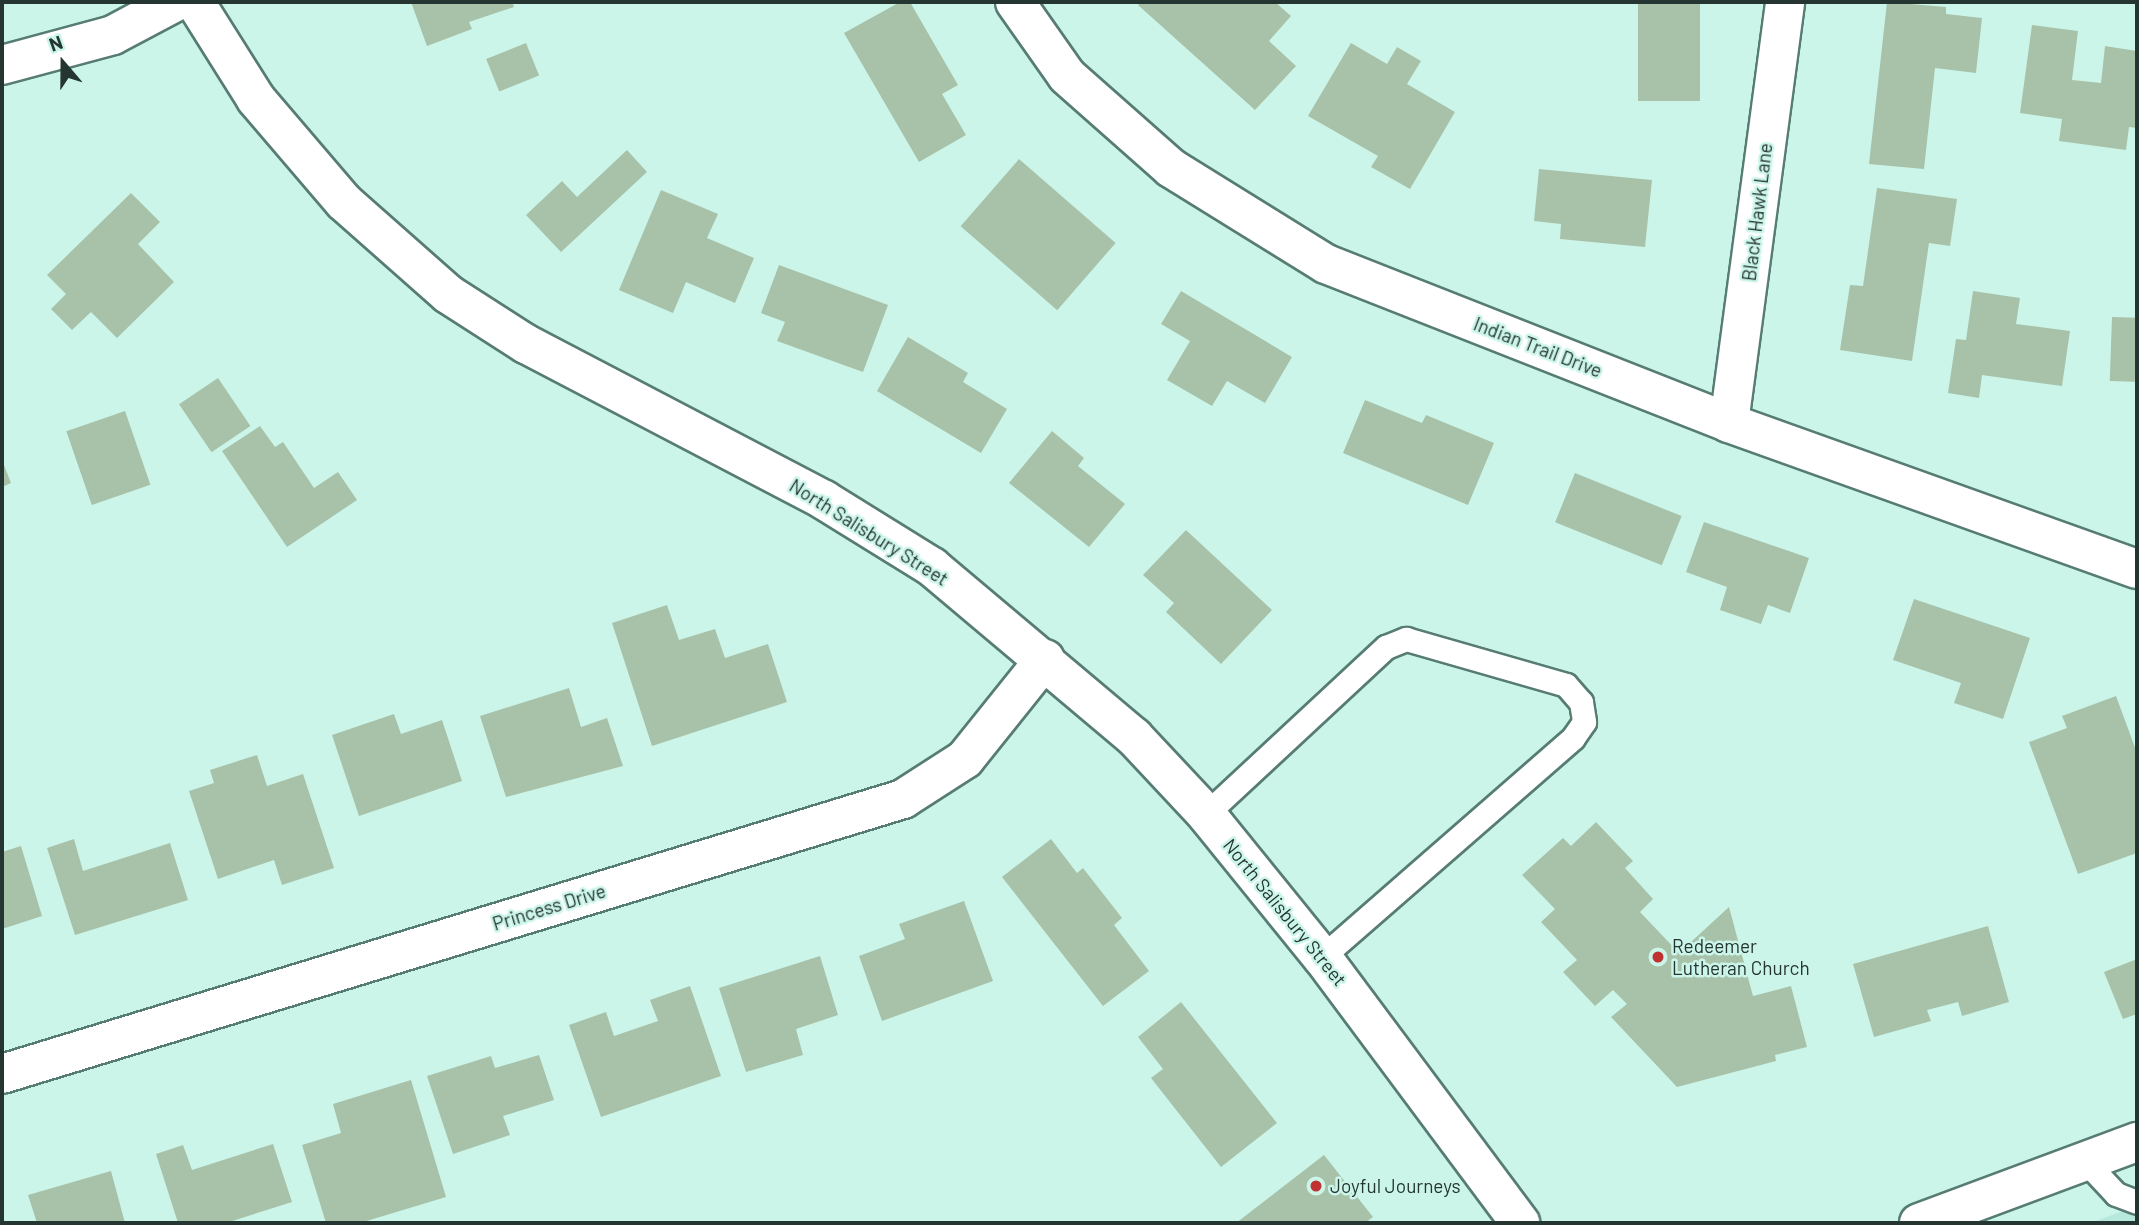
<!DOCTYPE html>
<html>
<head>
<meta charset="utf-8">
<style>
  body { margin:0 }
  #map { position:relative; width:2139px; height:1225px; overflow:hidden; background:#ccf5ea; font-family:Barlow,sans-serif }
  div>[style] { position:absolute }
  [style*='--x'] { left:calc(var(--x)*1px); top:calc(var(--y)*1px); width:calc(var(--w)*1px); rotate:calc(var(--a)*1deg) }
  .built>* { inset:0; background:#b7e8dc }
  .building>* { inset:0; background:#a7c2a9; transform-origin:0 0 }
  .roads { filter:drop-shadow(2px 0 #577c73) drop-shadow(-2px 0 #577c73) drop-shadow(0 2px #577c73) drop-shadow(0 -2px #577c73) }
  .lane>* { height:23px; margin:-11.5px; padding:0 11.5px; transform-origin:11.5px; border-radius:11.5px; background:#fff }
  .street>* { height:38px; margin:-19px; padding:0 19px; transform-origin:19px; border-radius:19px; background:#fff }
  .secondary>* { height:38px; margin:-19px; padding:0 19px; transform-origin:19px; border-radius:19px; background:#fff }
  .dots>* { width:19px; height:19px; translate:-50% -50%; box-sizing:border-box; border:4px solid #ccf5ea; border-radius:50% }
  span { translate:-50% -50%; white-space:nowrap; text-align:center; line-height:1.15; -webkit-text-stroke:5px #ccf5ea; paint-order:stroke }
  .street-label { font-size:19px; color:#253531 }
  .poi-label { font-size:19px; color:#253531 }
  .left { translate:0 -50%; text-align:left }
  .frame { position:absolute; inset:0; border:4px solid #253531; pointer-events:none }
  .north { position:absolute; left:28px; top:28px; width:70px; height:70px; -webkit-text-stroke:5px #ccf5ea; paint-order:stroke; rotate:340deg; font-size:19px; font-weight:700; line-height:28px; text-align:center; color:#253531 }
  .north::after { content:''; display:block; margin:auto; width:24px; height:32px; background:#253531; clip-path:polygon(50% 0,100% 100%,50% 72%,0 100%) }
</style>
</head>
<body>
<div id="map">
  <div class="built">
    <div style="clip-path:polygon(2137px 1206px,2137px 1223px,2090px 1223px)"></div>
  </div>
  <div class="building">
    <div style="clip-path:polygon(411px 2px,512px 2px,514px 7px,469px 22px,472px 29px,427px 46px)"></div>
    <div style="clip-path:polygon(900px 2px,910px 2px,958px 85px,942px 94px,966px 135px,919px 162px,844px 33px)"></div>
    <div style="clip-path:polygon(1141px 2px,1275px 2px,1291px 16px,1269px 41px,1296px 66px,1255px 110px,1138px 5px)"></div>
    <div style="left:1638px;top:2px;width:62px;height:99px"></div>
    <div style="clip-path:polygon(1887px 2px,1946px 7px,1946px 14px,1982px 18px,1976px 73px,1935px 68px,1924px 169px,1869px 164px)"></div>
    <div style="clip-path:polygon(2032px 25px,2078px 31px,2072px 80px,2101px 83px,2105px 46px,2137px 51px,2137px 128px,2129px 127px,2126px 150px,2059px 141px,2062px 119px,2020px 113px)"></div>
    <div style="left:526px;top:43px;width:35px;height:43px;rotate:68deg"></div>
    <div style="clip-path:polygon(1351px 43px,1387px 64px,1397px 47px,1421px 61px,1407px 84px,1455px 112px,1410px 189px,1371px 167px,1378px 156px,1308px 116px)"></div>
    <div style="clip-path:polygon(627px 150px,647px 172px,561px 252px,526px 215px,562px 181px,577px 197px)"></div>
    <div style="left:1019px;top:159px;width:128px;height:89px;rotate:41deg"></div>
    <div style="clip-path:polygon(1539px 169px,1652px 180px,1645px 247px,1560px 239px,1561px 224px,1534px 221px)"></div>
    <div style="clip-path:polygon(1877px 188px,1957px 199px,1950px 246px,1929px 243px,1912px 361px,1840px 350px,1850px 285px,1863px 286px)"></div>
    <div style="clip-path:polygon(661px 190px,718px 214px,707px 238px,754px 258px,735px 303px,686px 282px,673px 313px,619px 290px)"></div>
    <div style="clip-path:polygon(131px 193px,160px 222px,138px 244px,174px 282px,117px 338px,91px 312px,72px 330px,51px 309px,66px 294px,47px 275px)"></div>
    <div style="clip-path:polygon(779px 265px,888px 305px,863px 372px,777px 341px,785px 322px,761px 313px)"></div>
    <div style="clip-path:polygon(1181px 291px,1292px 357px,1265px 403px,1227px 381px,1212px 406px,1167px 380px,1190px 341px,1161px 324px)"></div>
    <div style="clip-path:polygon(1973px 291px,2020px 298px,2016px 324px,2070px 331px,2062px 386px,1982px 375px,1979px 398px,1948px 393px,1956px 339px,1966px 340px)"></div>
    <div style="left:2112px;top:317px;width:25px;height:64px;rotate:2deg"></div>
    <div style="clip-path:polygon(908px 337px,968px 373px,963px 382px,1007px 409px,981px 453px,877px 391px)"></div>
    <div style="left:218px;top:378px;width:58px;height:47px;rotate:56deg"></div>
    <div style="clip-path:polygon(1365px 400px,1422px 423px,1426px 415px,1494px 443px,1468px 505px,1343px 453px)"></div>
    <div style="left:125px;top:411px;width:78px;height:62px;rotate:71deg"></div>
    <div style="clip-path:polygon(260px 426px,275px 447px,283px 442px,314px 488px,338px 472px,357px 500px,287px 547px,222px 451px)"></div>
    <div style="clip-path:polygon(1052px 431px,1084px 458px,1078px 466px,1125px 504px,1089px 547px,1009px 483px)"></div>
    <div style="clip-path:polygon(2px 460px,11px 483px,2px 487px)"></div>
    <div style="left:1575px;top:473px;width:115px;height:53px;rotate:22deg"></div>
    <div style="clip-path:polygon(1704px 522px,1809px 558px,1790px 613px,1768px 605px,1761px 624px,1720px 610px,1727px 587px,1686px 572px)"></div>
    <div style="clip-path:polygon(1186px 530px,1272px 610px,1221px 664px,1166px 612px,1174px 603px,1143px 575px)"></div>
    <div style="clip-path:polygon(1914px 599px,2030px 638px,2003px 719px,1954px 703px,1961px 683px,1893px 660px)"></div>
    <div style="clip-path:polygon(667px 605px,679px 640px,715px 629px,725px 658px,768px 644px,787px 702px,652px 746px,612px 623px)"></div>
    <div style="clip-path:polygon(569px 688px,581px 727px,607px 718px,623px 766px,506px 797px,480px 716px)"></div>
    <div style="clip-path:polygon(2116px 696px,2137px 753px,2137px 853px,2078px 874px,2029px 742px,2067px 728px,2062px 716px)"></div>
    <div style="clip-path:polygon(394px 714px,401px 734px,442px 720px,462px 781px,359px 816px,332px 735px)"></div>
    <div style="clip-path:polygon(257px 755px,267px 786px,303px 774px,334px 868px,282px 885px,274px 860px,218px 879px,189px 791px,214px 783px,210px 770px)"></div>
    <div style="clip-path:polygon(1596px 822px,1633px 861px,1625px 868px,1653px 899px,1640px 912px,1679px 953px,1729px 907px,1753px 996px,1791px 986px,1807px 1047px,1775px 1055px,1776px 1061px,1677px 1087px,1611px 1017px,1627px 1004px,1613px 990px,1595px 1006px,1563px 972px,1577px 960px,1541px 922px,1555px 909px,1522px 875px,1563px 838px,1571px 846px)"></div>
    <div style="clip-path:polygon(74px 839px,83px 871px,170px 843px,188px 900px,75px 935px,47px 848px)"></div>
    <div style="clip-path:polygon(1051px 839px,1077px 873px,1083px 868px,1122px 918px,1114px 925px,1149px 971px,1103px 1006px,1002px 877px)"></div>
    <div style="clip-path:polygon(21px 846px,42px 916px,2px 929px,2px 852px)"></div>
    <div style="clip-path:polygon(964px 901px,993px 981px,882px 1021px,859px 956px,905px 939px,899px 924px)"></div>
    <div style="clip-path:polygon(1988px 926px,2009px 1002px,1962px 1016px,1958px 1002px,1927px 1010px,1931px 1021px,1874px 1037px,1853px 964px)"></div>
    <div style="clip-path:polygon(820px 956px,838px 1015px,796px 1029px,803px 1055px,746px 1072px,719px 988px)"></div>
    <div style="clip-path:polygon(2137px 959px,2137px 1014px,2123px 1019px,2104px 972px)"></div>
    <div style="clip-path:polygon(690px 986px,721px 1076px,601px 1117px,569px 1025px,606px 1012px,614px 1036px,658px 1021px,650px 1000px)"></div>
    <div style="clip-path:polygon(1181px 1002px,1277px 1123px,1221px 1167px,1151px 1078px,1163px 1069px,1138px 1037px)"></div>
    <div style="clip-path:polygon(539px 1055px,554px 1100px,503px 1116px,510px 1135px,453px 1154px,427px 1076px,491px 1056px,495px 1068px)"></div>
    <div style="clip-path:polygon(411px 1080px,446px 1197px,360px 1223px,326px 1223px,302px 1145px,341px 1133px,333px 1104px)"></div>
    <div style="clip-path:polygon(273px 1144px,292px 1202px,226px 1223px,178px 1223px,156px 1154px,183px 1145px,192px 1170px)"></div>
    <div style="clip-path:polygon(1324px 1155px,1373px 1217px,1365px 1223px,1236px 1223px)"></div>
    <div style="clip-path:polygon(111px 1171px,125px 1223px,37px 1223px,28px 1195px)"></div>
  </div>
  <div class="roads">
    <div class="lane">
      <div style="--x:1206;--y:814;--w:246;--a:-42.9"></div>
      <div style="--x:1386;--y:647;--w:22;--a:-22"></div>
      <div style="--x:1406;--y:639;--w:166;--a:16"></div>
      <div style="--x:1566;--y:685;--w:23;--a:49"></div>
      <div style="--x:1581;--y:702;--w:20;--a:81"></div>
      <div style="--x:1584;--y:722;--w:19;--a:125"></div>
      <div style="--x:1573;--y:738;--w:333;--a:138.9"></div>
      <div style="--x:2085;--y:1161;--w:45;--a:46.8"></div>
      <div style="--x:2116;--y:1194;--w:22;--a:21"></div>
    </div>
    <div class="street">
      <div style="--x:1015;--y:2;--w:90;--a:54.9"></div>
      <div style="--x:1067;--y:76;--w:139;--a:41.5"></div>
      <div style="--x:1171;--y:168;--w:182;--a:31.8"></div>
      <div style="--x:1326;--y:264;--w:433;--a:21.5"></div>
      <div style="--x:1729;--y:423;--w:433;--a:19.7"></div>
      <div style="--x:2;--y:65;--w:115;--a:-15.1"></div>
      <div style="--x:113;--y:35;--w:70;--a:-28"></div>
      <div style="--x:1729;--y:423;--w:425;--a:-82.4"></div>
      <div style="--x:2;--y:1074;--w:942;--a:-16.97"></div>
      <div style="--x:903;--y:799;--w:74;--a:-32.8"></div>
      <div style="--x:965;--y:759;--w:128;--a:-51.3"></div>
      <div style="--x:1919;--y:1223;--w:233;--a:-20.4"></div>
    </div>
    <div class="secondary">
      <div style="--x:195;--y:2;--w:115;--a:57.8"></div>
      <div style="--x:256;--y:99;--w:135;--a:49.5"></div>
      <div style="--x:344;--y:202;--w:139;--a:41.5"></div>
      <div style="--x:448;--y:294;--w:93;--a:32.7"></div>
      <div style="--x:526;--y:344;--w:336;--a:27.6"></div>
      <div style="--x:824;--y:500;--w:127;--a:31.8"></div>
      <div style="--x:932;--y:567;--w:264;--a:40.1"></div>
      <div style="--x:1134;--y:737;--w:105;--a:46.9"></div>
      <div style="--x:1206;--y:814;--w:184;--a:51"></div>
      <div style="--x:1322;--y:957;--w:332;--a:53.3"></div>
    </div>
  </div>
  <div class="dots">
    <div style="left:1658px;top:957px;background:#c03132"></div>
    <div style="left:1316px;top:1186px;background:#c03132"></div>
  </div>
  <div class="street-label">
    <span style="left:1757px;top:212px;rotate:-83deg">Black Hawk Lane</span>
    <span style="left:1538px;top:347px;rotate:21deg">Indian Trail Drive</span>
    <span style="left:869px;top:532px;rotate:32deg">North Salisbury Street</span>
    <span style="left:549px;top:907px;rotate:-17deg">Princess Drive</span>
    <span style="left:1285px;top:912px;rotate:51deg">North Salisbury Street</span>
  </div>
  <div class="poi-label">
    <span class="left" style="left:1672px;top:957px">Redeemer<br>Lutheran Church</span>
    <span class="left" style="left:1330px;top:1186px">Joyful Journeys</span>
  </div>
  <div class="frame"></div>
  <div class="north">N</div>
</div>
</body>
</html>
